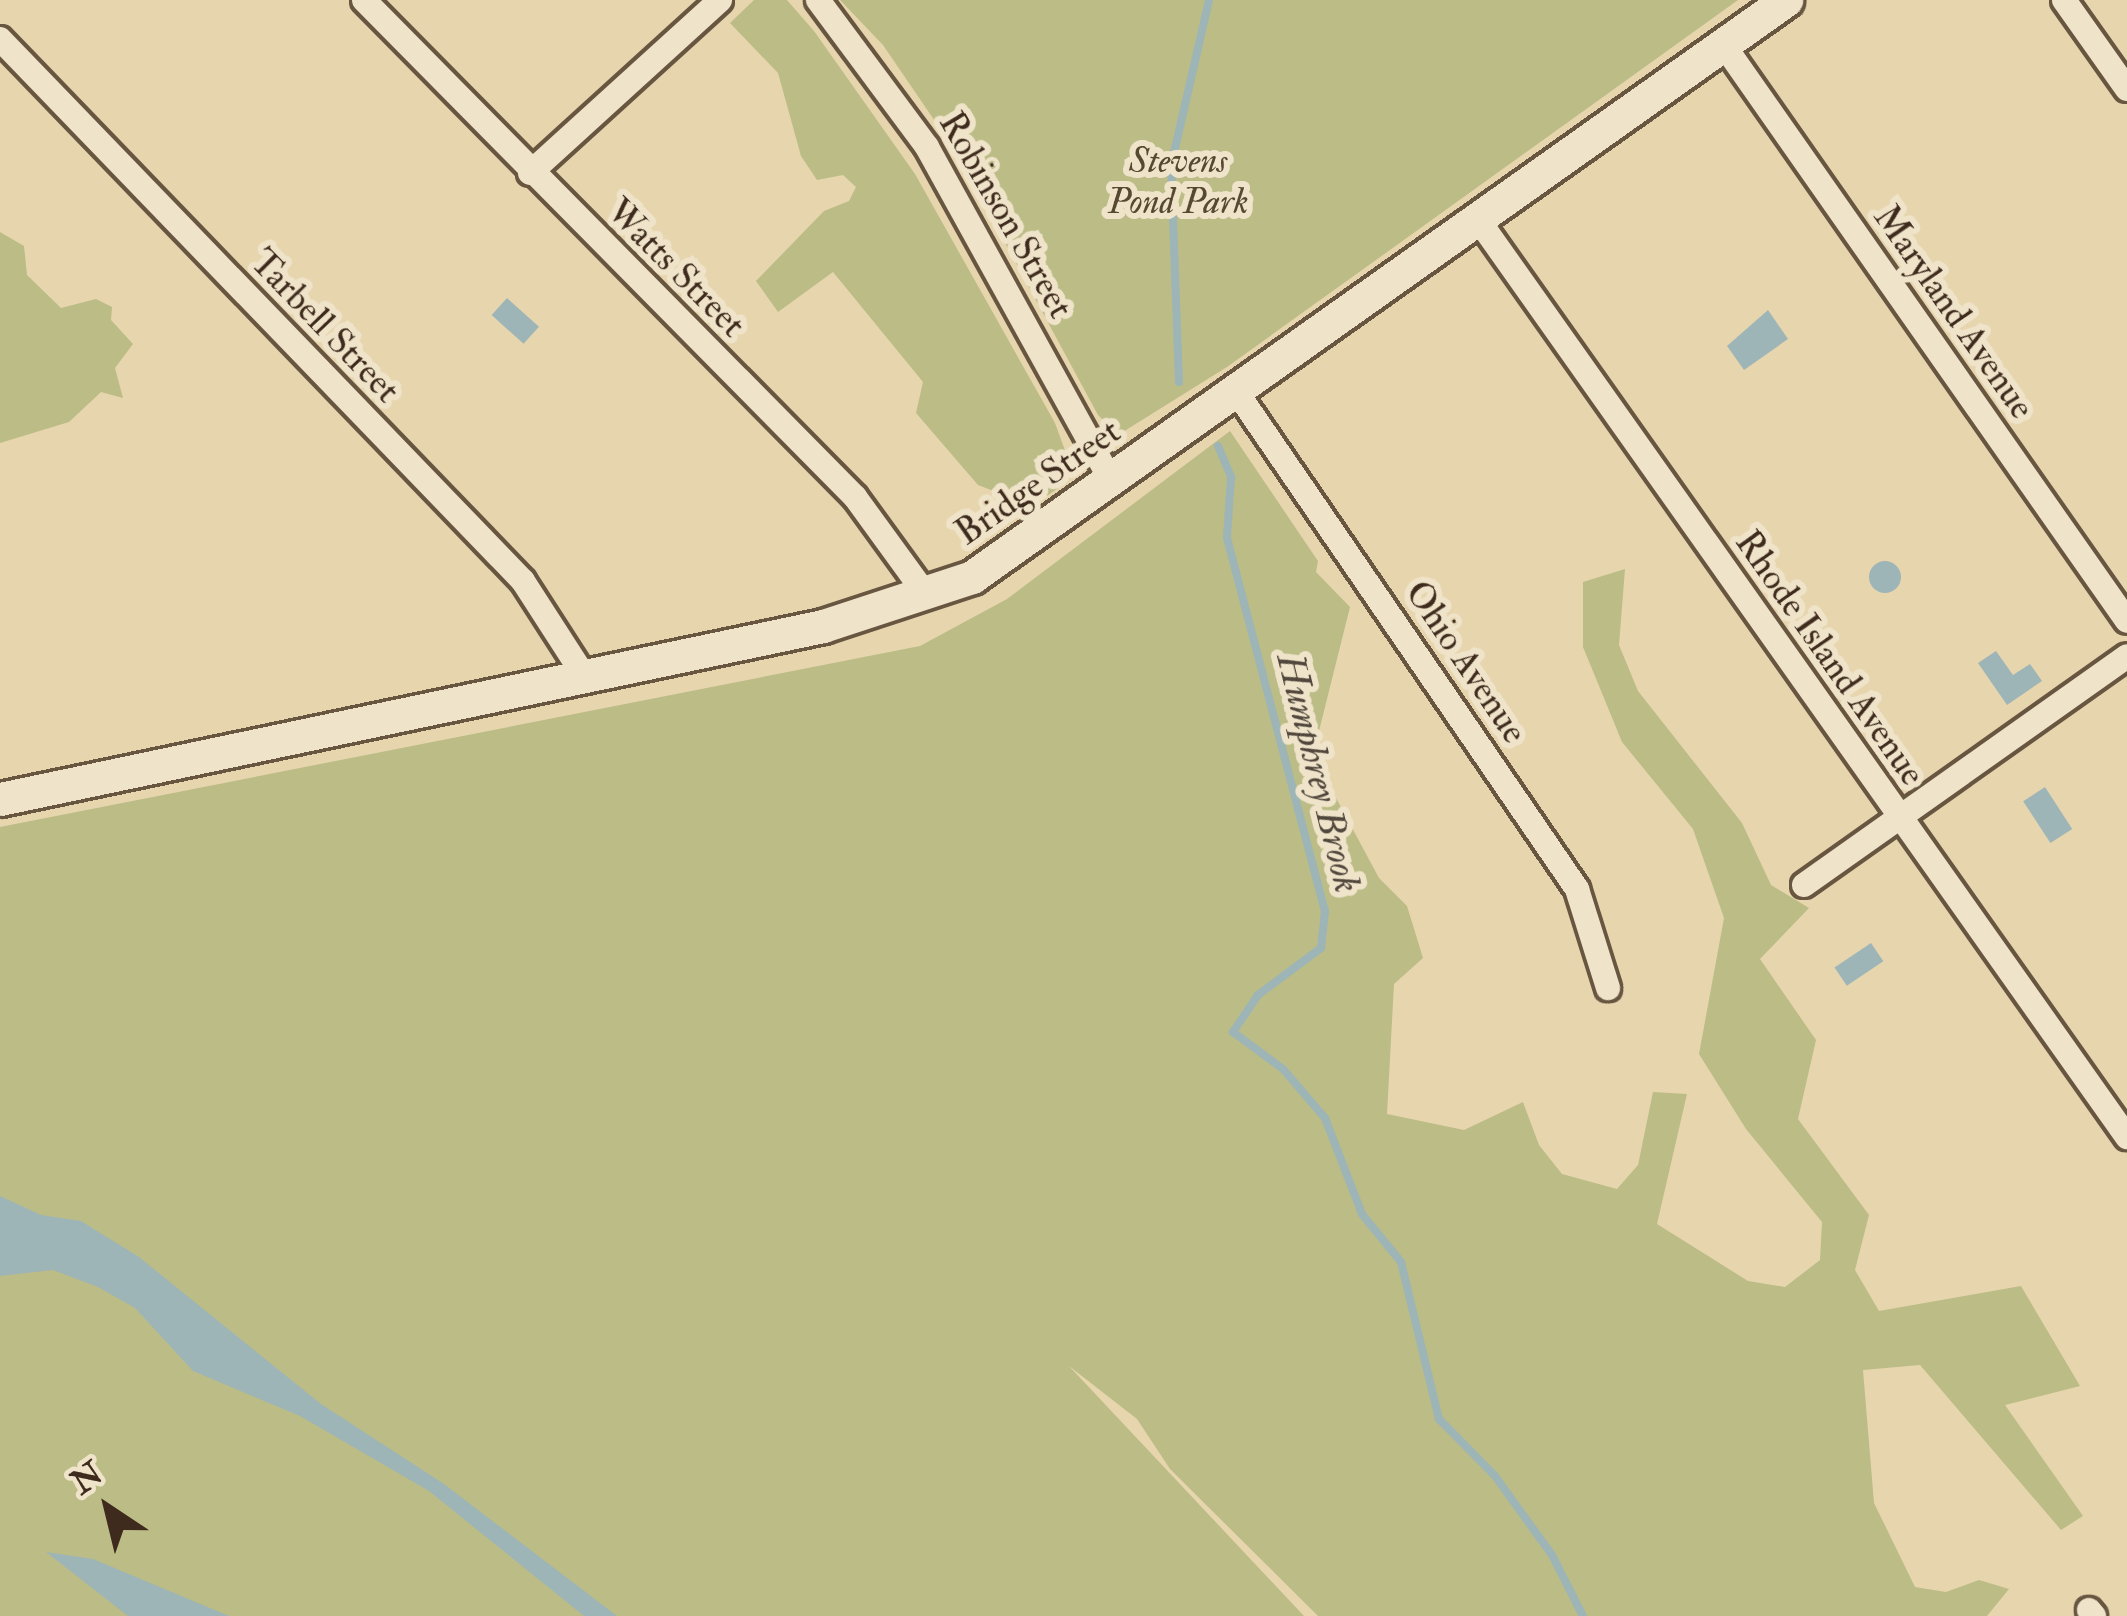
<!DOCTYPE html>
<html>
<head>
<meta charset="utf-8">
<style>
  body { margin:0 }
  #map { position:relative; width:2127px; height:1616px; overflow:hidden; background:#e7d5ae; font-family:"IM FELL Double Pica",serif }
  div>[style] { position:absolute }
  [style*='--x'] { left:calc(var(--x)*1px); top:calc(var(--y)*1px); width:calc(var(--w)*1px); rotate:calc(var(--a)*1deg) }
  .green>* { inset:0; background:#bbbc86 }
  .water>* { inset:0; background:#9eb5b7; transform-origin:0 0 }
  .round { border-radius:50% }
  .stream>* { height:8px; margin:-4px; padding:0 4px; transform-origin:4px; border-radius:4px; background:#9eb5b7 }
  .roads { filter:drop-shadow(3px 0 #685641) drop-shadow(-3px 0 #685641) drop-shadow(0 3px #685641) drop-shadow(0 -3px #685641) }
  .street>* { height:24px; margin:-12px; padding:0 12px; transform-origin:12px; border-radius:12px; background:#efe4ca }
  .secondary>* { height:33px; margin:-16.5px; padding:0 16.5px; transform-origin:16.5px; border-radius:16.5px; background:#efe4ca }
  span { translate:-50% -50%; white-space:nowrap; text-align:center; line-height:1.15; -webkit-text-stroke:12px #efe4ca; paint-order:stroke }
  .park-label { font-size:36px; color:#574832; font-style:italic }
  .street-label { font-size:36px; color:#3e2b1d }
  .water-label { font-size:39px; color:#51473c; font-style:italic }
  .north { position:absolute; left:48px; top:1448px; width:120px; height:120px; -webkit-text-stroke:9px #efe4ca; paint-order:stroke; rotate:325deg; font-size:33px; font-weight:700; line-height:48px; text-align:center; color:#3e2b1d }
  .north::after { content:''; display:block; margin:auto; width:42px; height:54px; background:#3e2b1d; clip-path:polygon(50% 0,100% 100%,50% 72%,0 100%) }
</style>
</head>
<body>
<div id="map">
  <div class="green">
    <div style="clip-path:polygon(754px 0,787px 0,814px 31px,915px 174px,1055px 423px,1067px 456px,1058px 488px,1033px 506px,978px 485px,916px 413px,923px 382px,833px 272px,778px 312px,756px 281px,824px 211px,849px 201px,856px 187px,843px 175px,817px 180px,801px 156px,778px 73px,730px 23px)"></div>
    <div style="clip-path:polygon(840px 0,1738px 0,1227px 367px,1118px 435px,1098px 415px,956px 152px,883px 45px)"></div>
    <div style="clip-path:polygon(0 232px,24px 246px,27px 275px,61px 308px,96px 299px,112px 307px,111px 320px,133px 344px,115px 368px,123px 398px,101px 392px,69px 422px,0 443px)"></div>
    <div style="clip-path:polygon(1230px 431px,1318px 561px,1316px 572px,1350px 607px,1313px 755px,1379px 878px,1407px 906px,1423px 958px,1394px 984px,1387px 1114px,1464px 1130px,1523px 1102px,1539px 1145px,1562px 1174px,1617px 1189px,1638px 1165px,1653px 1092px,1687px 1094px,1657px 1224px,1748px 1281px,1785px 1287px,1820px 1260px,1822px 1222px,1746px 1129px,1699px 1054px,1724px 918px,1693px 829px,1622px 742px,1583px 647px,1583px 582px,1625px 569px,1619px 645px,1638px 691px,1742px 823px,1771px 885px,1809px 908px,1760px 959px,1816px 1040px,1798px 1119px,1869px 1215px,1855px 1270px,1879px 1311px,2021px 1286px,2080px 1386px,2005px 1405px,2083px 1516px,2061px 1530px,1920px 1365px,1863px 1370px,1874px 1503px,1915px 1587px,1946px 1592px,1979px 1580px,2009px 1589px,1987px 1616px,1318px 1616px,1170px 1469px,1137px 1419px,1069px 1366px,1304px 1616px,0 1616px,0 827px,920px 646px,1007px 599px)"></div>
  </div>
  <div class="water">
    <div style="left:507px;top:298px;width:43px;height:23px;rotate:42deg"></div>
    <div style="clip-path:polygon(1768px 310px,1788px 339px,1744px 370px,1727px 346px)"></div>
    <div class="round" style="left:1869px;top:561px;width:32px;height:32px"></div>
    <div style="clip-path:polygon(1996px 651px,2013px 675px,2030px 664px,2042px 681px,2007px 705px,1978px 663px)"></div>
    <div style="left:2045px;top:787px;width:50px;height:26px;rotate:57deg"></div>
    <div style="left:1871px;top:943px;width:22px;height:44px;rotate:56deg"></div>
    <div style="clip-path:polygon(0 1196px,41px 1215px,81px 1221px,139px 1257px,321px 1404px,444px 1484px,617px 1616px,584px 1616px,429px 1491px,300px 1416px,193px 1371px,135px 1308px,98px 1287px,53px 1270px,0 1276px)"></div>
    <div style="clip-path:polygon(46px 1552px,93px 1559px,229px 1616px,128px 1616px)"></div>
  </div>
  <div class="stream">
    <div style="--x:1179;--y:382;--w:216;--a:-92.1"></div>
    <div style="--x:1171;--y:166;--w:170;--a:-77.1"></div>
    <div style="--x:1218;--y:446;--w:34;--a:67"></div>
    <div style="--x:1231;--y:477;--w:61;--a:93.8"></div>
    <div style="--x:1227;--y:538;--w:386;--a:75.3"></div>
    <div style="--x:1325;--y:911;--w:37;--a:96"></div>
    <div style="--x:1321;--y:948;--w:79;--a:143.3"></div>
    <div style="--x:1258;--y:995;--w:45;--a:124"></div>
    <div style="--x:1233;--y:1032;--w:62;--a:36.5"></div>
    <div style="--x:1283;--y:1069;--w:65;--a:49.4"></div>
    <div style="--x:1325;--y:1118;--w:103;--a:68.9"></div>
    <div style="--x:1362;--y:1214;--w:62;--a:50.9"></div>
    <div style="--x:1401;--y:1262;--w:162;--a:76.4"></div>
    <div style="--x:1439;--y:1419;--w:80;--a:45.5"></div>
    <div style="--x:1495;--y:1476;--w:97;--a:54.2"></div>
    <div style="--x:1552;--y:1555;--w:68;--a:63.1"></div>
  </div>
  <div class="roads">
    <div class="street">
      <div style="--x:364;--y:0;--w:699;--a:45.35"></div>
      <div style="--x:855;--y:497;--w:122;--a:54"></div>
      <div style="--x:818;--y:0;--w:183;--a:53.4"></div>
      <div style="--x:927;--y:147;--w:380;--a:61.1"></div>
      <div style="--x:2064;--y:0;--w:109;--a:54.7"></div>
      <div style="--x:0;--y:39;--w:753;--a:46.02"></div>
      <div style="--x:523;--y:581;--w:111;--a:57.2"></div>
      <div style="--x:1723;--y:44;--w:704;--a:55"></div>
      <div style="--x:530;--y:173;--w:257;--a:-42.3"></div>
      <div style="--x:1477;--y:218;--w:1126;--a:54.73"></div>
      <div style="--x:1236;--y:391;--w:604;--a:55.6"></div>
      <div style="--x:1577;--y:889;--w:104;--a:72.6"></div>
      <div style="--x:1804;--y:885;--w:396;--a:-35.3"></div>
      <div style="--x:2089;--y:1610;--w:8;--a:50"></div>
    </div>
    <div class="secondary">
      <div style="--x:0;--y:799;--w:841;--a:-11.87"></div>
      <div style="--x:823;--y:626;--w:157;--a:-18.2"></div>
      <div style="--x:972;--y:577;--w:998;--a:-35.33"></div>
    </div>
  </div>
  <div class="park-label">
    <span style="left:1178px;top:181px">Stevens<br>Pond Park</span>
  </div>
  <div class="street-label">
    <span style="left:1006px;top:215px;rotate:60deg">Robinson Street</span>
    <span style="left:676px;top:268px;rotate:45deg">Watts Street</span>
    <span style="left:1954px;top:312px;rotate:55deg">Maryland Avenue</span>
    <span style="left:325px;top:326px;rotate:46deg">Tarbell Street</span>
    <span style="left:1038px;top:482px;rotate:-35deg">Bridge Street</span>
    <span style="left:1830px;top:658px;rotate:55deg">Rhode Island Avenue</span>
    <span style="left:1466px;top:662px;rotate:56deg">Ohio Avenue</span>
  </div>
  <div class="water-label">
    <span style="left:1318px;top:773px;rotate:76deg">Humphrey Brook</span>
  </div>
  <div class="north">N</div>
</div>
</body>
</html>
